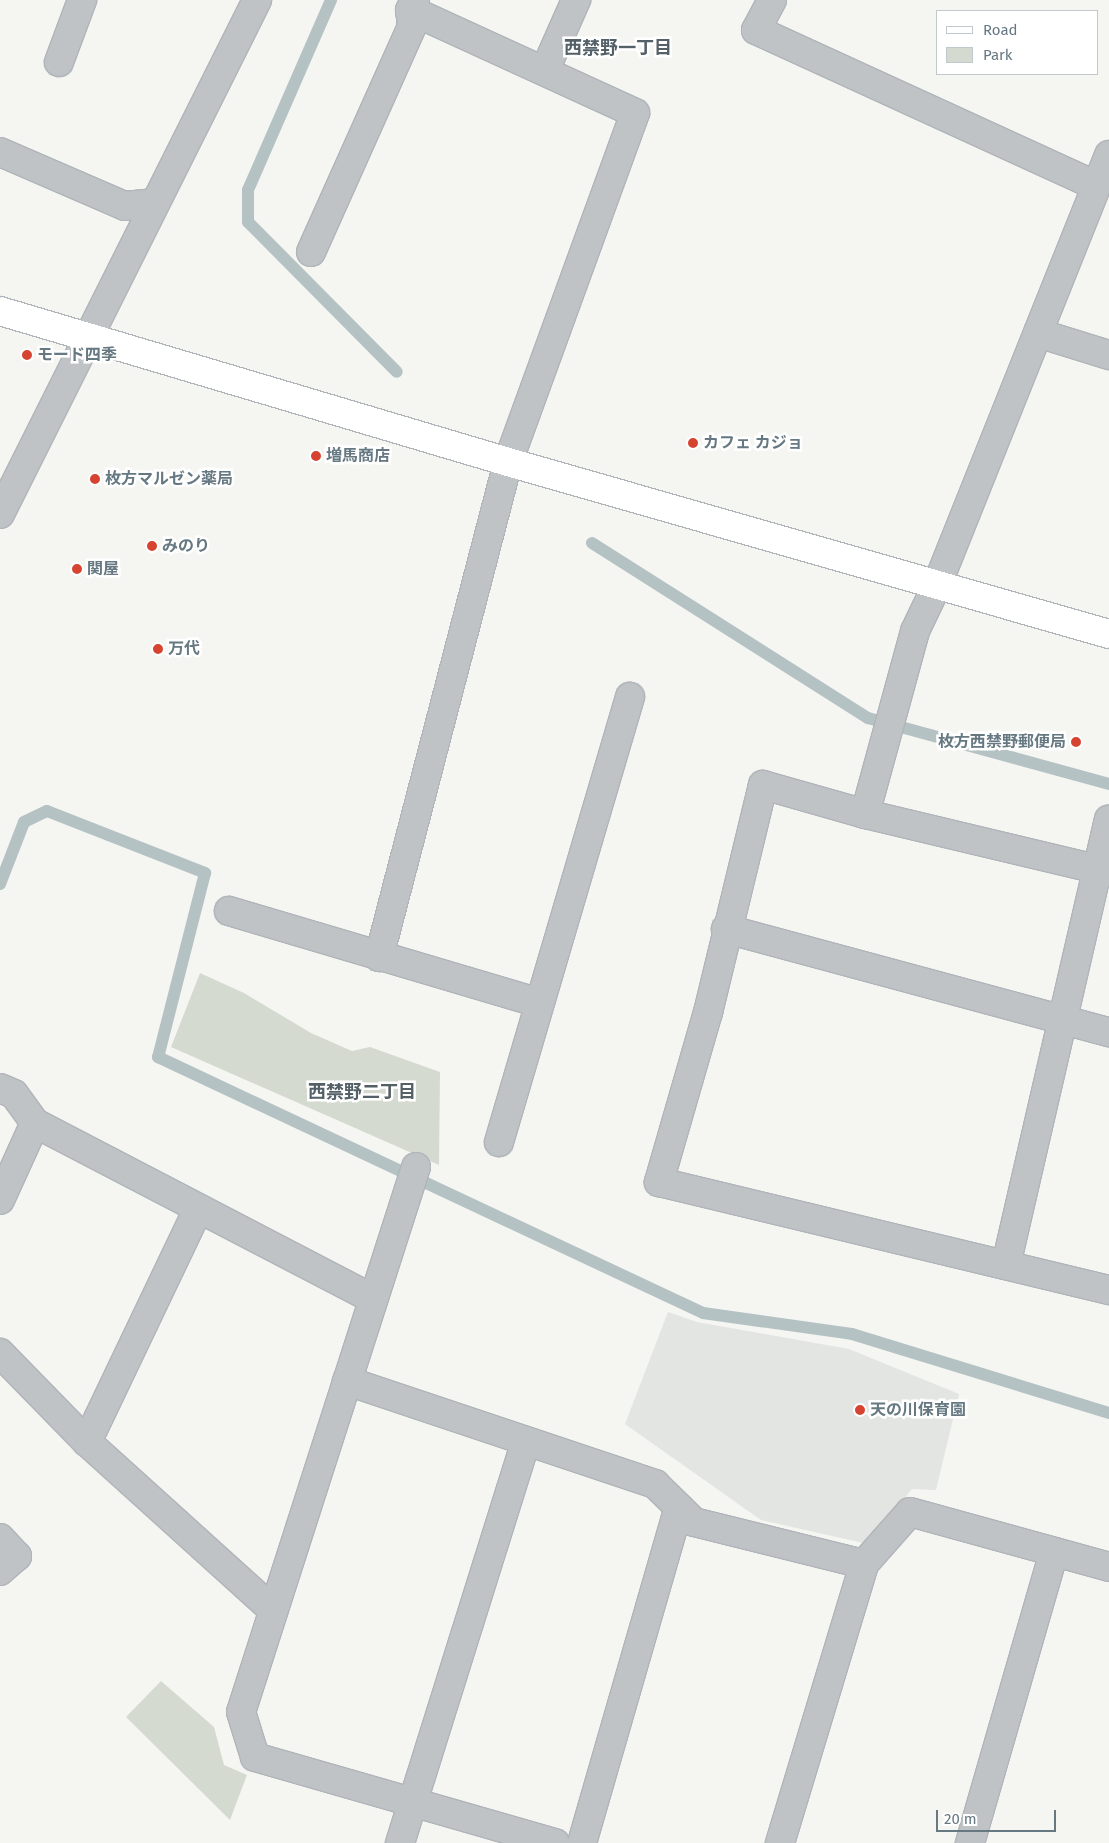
<!DOCTYPE html>
<html>
<head>
<meta charset="utf-8">
<style>
  body { margin:0 }
  #map { position:relative; width:1109px; height:1843px; overflow:hidden; background:#f5f5f2; font-family:"Fira Sans","Noto Sans JP",sans-serif }
  div>[style] { position:absolute }
  [style*='--x'] { left:calc(var(--x)*1px); top:calc(var(--y)*1px); width:calc(var(--w)*1px); rotate:calc(var(--a)*1deg) }
  .built>* { inset:0; background:#e3e5e3 }
  .green>* { inset:0; background:#d5dad1 }
  .stream>* { height:12px; margin:-6px; padding:0 6px; transform-origin:6px; border-radius:6px; background:#b4c2c4 }
  .roads { filter:drop-shadow(1px 0 #afb5b9) drop-shadow(-1px 0 #afb5b9) drop-shadow(0 1px #afb5b9) drop-shadow(0 -1px #afb5b9) }
  .street>* { height:28px; margin:-14px; padding:0 14px; transform-origin:14px; border-radius:14px; background:#bfc3c6 }
  .secondary>* { height:28px; margin:-14px; padding:0 14px; transform-origin:14px; border-radius:14px; background:#fff }
  .dots>* { width:14px; height:14px; translate:-50% -50%; box-sizing:border-box; border:2px solid #fff; border-radius:50% }
  span { translate:-50% -50%; white-space:nowrap; text-align:center; line-height:1.15; -webkit-text-stroke:5px #fff; paint-order:stroke }
  .poi-label { font-size:16px; color:#667881; font-weight:700 }
  .left { translate:0 -50%; text-align:left }
  .right { translate:-100% -50%; text-align:right }
  .neighbourhood-label { font-size:18px; color:#546067; font-weight:700 }
  .legend { position:absolute; left:936px; top:10px; width:162px; height:65px; box-sizing:border-box; background:#fff; border:1px solid #c2c9cd; margin:0; padding:6px 9px; list-style:none; font-size:15px; color:#667881 }
  .legend li { display:flex; align-items:center; gap:10px; height:25px }
  .legend b { width:25px; border:1px solid #c2c9cd }
  .scale { position:absolute; left:936px; top:1810px; width:120px; height:22px; box-sizing:border-box; border:2px solid #667881; border-top:0; padding-left:6px; font-size:15px; line-height:18px; white-space:nowrap; color:#667881; -webkit-text-stroke:4px #fff; paint-order:stroke }
</style>
</head>
<body>
<div id="map">
  <div class="built">
    <div style="clip-path:polygon(668px 1312px,697px 1322px,849px 1349px,959px 1394px,936px 1490px,912px 1489px,868px 1544px,761px 1520px,625px 1424px)"></div>
  </div>
  <div class="green">
    <div style="clip-path:polygon(200px 973px,244px 993px,311px 1033px,352px 1051px,370px 1047px,440px 1072px,439px 1165px,171px 1047px)"></div>
    <div style="clip-path:polygon(161px 1681px,214px 1727px,224px 1765px,247px 1775px,230px 1820px,126px 1717px)"></div>
  </div>
  <div class="stream">
    <div style="--x:331;--y:0;--w:207;--a:113.6"></div>
    <div style="--x:248;--y:190;--w:32;--a:90"></div>
    <div style="--x:248;--y:222;--w:211;--a:45.2"></div>
    <div style="--x:592;--y:543;--w:327;--a:32.4"></div>
    <div style="--x:868;--y:718;--w:250;--a:15.3"></div>
    <div style="--x:0;--y:884;--w:66;--a:-68.8"></div>
    <div style="--x:24;--y:822;--w:25;--a:-26"></div>
    <div style="--x:47;--y:811;--w:170;--a:21.4"></div>
    <div style="--x:205;--y:873;--w:190;--a:104.3"></div>
    <div style="--x:158;--y:1057;--w:602;--a:25.16"></div>
    <div style="--x:703;--y:1313;--w:150;--a:8"></div>
    <div style="--x:852;--y:1334;--w:269;--a:17.1"></div>
  </div>
  <div class="roads">
    <div class="street">
      <div style="--x:772;--y:0;--w:34;--a:118"></div>
      <div style="--x:756;--y:30;--w:373;--a:24.6"></div>
      <div style="--x:59;--y:62;--w:66;--a:-69.6"></div>
      <div style="--x:545;--y:70;--w:77;--a:-66.1"></div>
      <div style="--x:0;--y:152;--w:136;--a:23.4"></div>
      <div style="--x:125;--y:206;--w:30;--a:-6"></div>
      <div style="--x:311;--y:252;--w:248;--a:-65.9"></div>
      <div style="--x:412;--y:26;--w:16;--a:-97"></div>
      <div style="--x:410;--y:10;--w:11;--a:-63"></div>
      <div style="--x:1038;--y:333;--w:74;--a:17.2"></div>
      <div style="--x:0;--y:514;--w:575;--a:-63.43"></div>
      <div style="--x:865;--y:814;--w:190;--a:-74.7"></div>
      <div style="--x:915;--y:631;--w:51;--a:-64.4"></div>
      <div style="--x:937;--y:585;--w:463;--a:-68.2"></div>
      <div style="--x:1109;--y:872;--w:251;--a:-166.6"></div>
      <div style="--x:865;--y:814;--w:106;--a:-164.1"></div>
      <div style="--x:763;--y:785;--w:234;--a:103.6"></div>
      <div style="--x:708;--y:1012;--w:177;--a:106.1"></div>
      <div style="--x:659;--y:1182;--w:463;--a:13.5"></div>
      <div style="--x:229;--y:911;--w:324;--a:16.5"></div>
      <div style="--x:726;--y:929;--w:397;--a:15.1"></div>
      <div style="--x:379;--y:957;--w:512;--a:-75.39"></div>
      <div style="--x:508;--y:462;--w:371;--a:-70"></div>
      <div style="--x:635;--y:113;--w:247;--a:-155.4"></div>
      <div style="--x:0;--y:1088;--w:15;--a:23"></div>
      <div style="--x:14;--y:1094;--w:36;--a:54"></div>
      <div style="--x:35;--y:1123;--w:381;--a:27.5"></div>
      <div style="--x:499;--y:1142;--w:464;--a:-73.6"></div>
      <div style="--x:416;--y:1167;--w:572;--a:107.8"></div>
      <div style="--x:241;--y:1712;--w:47;--a:72.7"></div>
      <div style="--x:255;--y:1757;--w:312;--a:16"></div>
      <div style="--x:0;--y:1200;--w:85;--a:-65.6"></div>
      <div style="--x:1006;--y:1265;--w:457;--a:-77"></div>
      <div style="--x:0;--y:1353;--w:124;--a:45.7"></div>
      <div style="--x:87;--y:1442;--w:251;--a:42.1"></div>
      <div style="--x:347;--y:1381;--w:325;--a:18.5"></div>
      <div style="--x:655;--y:1484;--w:54;--a:44.3"></div>
      <div style="--x:694;--y:1522;--w:175;--a:13.9"></div>
      <div style="--x:864;--y:1564;--w:69;--a:-48.5"></div>
      <div style="--x:910;--y:1512;--w:206;--a:15.4"></div>
      <div style="--x:87;--y:1442;--w:258;--a:-64.5"></div>
      <div style="--x:0;--y:1538;--w:25;--a:47"></div>
      <div style="--x:17;--y:1556;--w:23;--a:139"></div>
      <div style="--x:400;--y:1843;--w:421;--a:-72.6"></div>
      <div style="--x:582;--y:1843;--w:349;--a:-73.9"></div>
      <div style="--x:780;--y:1843;--w:291;--a:-73.2"></div>
      <div style="--x:970;--y:1843;--w:303;--a:-73.9"></div>
    </div>
    <div class="secondary">
      <div style="--x:0;--y:311;--w:530;--a:16.55"></div>
      <div style="--x:508;--y:462;--w:625;--a:15.97"></div>
    </div>
  </div>
  <div class="dots">
    <div style="left:27px;top:355px;background:#d64431"></div>
    <div style="left:693px;top:443px;background:#d64431"></div>
    <div style="left:316px;top:456px;background:#d64431"></div>
    <div style="left:95px;top:479px;background:#d64431"></div>
    <div style="left:152px;top:546px;background:#d64431"></div>
    <div style="left:77px;top:569px;background:#d64431"></div>
    <div style="left:158px;top:649px;background:#d64431"></div>
    <div style="left:1076px;top:742px;background:#d64431"></div>
    <div style="left:860px;top:1410px;background:#d64431"></div>
  </div>
  <div class="poi-label">
    <span class="left" style="left:37px;top:355px">モード四季</span>
    <span class="left" style="left:703px;top:443px">カフェ カジョ</span>
    <span class="left" style="left:326px;top:456px">増馬商店</span>
    <span class="left" style="left:105px;top:479px">枚方マルゼン薬局</span>
    <span class="left" style="left:162px;top:546px">みのり</span>
    <span class="left" style="left:87px;top:569px">関屋</span>
    <span class="left" style="left:168px;top:649px">万代</span>
    <span class="right" style="left:1066px;top:742px">枚方西禁野郵便局</span>
    <span class="left" style="left:870px;top:1410px">天の川保育園</span>
  </div>
  <div class="neighbourhood-label">
    <span style="left:618px;top:48px">西禁野一丁目</span>
    <span style="left:362px;top:1092px">西禁野二丁目</span>
  </div>
  <ul class="legend">
  <li><b style="height:6px;background:#fff"></b>Road</li>
  <li><b style="height:14px;background:#d5dad1"></b>Park</li>
  </ul>
  <div class="scale">20 m</div>
</div>
</body>
</html>
